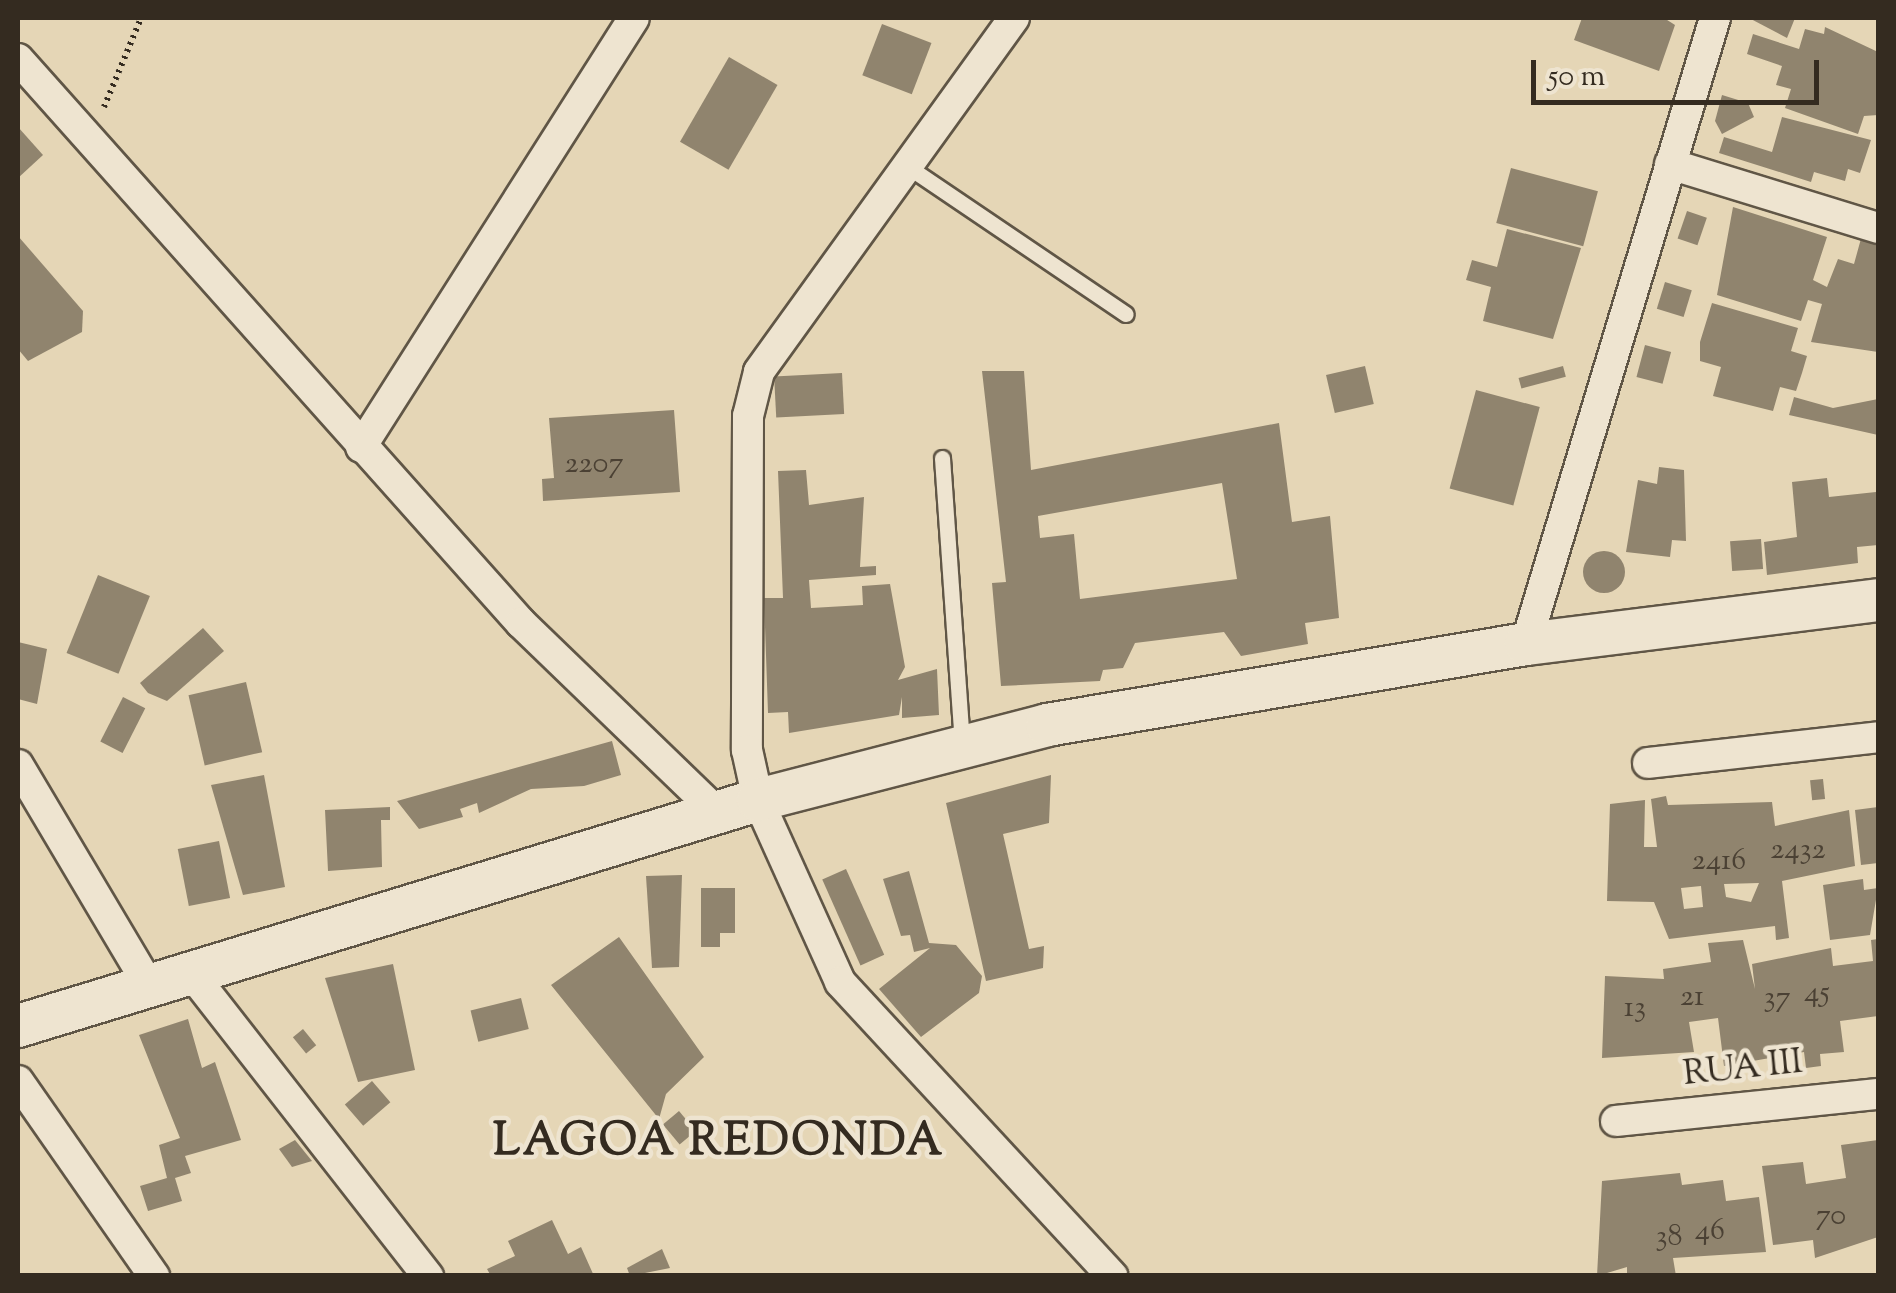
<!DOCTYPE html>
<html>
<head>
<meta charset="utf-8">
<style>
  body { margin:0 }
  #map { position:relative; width:1896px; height:1293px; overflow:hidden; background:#e5d6b6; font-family:"Sorts Mill Goudy",serif }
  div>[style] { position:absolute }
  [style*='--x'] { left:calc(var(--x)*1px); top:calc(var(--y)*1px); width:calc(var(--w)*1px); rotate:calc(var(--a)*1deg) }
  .building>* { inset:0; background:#90846e; transform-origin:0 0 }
  .round { border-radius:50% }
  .path>* { height:6px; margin-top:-3px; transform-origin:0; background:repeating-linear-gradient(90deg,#342b20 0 2.5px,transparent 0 7.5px) }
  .roads { filter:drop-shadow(2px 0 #605646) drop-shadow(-2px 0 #605646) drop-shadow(0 2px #605646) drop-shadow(0 -2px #605646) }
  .lane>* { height:15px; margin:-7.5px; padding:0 7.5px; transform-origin:7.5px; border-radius:7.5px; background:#eee4d0 }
  .street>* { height:30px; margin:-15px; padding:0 15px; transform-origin:15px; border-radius:15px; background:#eee4d0 }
  .secondary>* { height:42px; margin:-21px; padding:0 21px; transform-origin:21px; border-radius:21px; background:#eee4d0 }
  span { translate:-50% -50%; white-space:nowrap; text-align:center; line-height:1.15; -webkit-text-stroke:9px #eee4d0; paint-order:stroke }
  .number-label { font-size:30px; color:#4b4134 }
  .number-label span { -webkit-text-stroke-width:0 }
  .street-label { font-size:35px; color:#342b20 }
  .district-label { font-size:45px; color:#342b20; font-weight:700; letter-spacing:2.5px }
  .frame { position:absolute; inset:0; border:20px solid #342b20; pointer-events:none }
  .scale { position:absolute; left:1531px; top:60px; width:288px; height:45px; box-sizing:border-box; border:5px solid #342b20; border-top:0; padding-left:12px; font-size:30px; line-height:35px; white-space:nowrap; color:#342b20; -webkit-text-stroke:8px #eee4d0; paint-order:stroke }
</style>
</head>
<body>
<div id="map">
  <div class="building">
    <div style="clip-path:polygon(1582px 18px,1664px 18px,1675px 25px,1659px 71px,1574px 40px)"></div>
    <div style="clip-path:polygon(1749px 18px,1795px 18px,1787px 38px)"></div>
    <div style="left:882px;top:24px;width:53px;height:55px;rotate:21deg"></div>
    <div style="clip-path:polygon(1825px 27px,1878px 52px,1878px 115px,1864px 116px,1858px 134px,1785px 108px,1791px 89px,1776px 85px,1782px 66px,1747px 54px,1753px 34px,1799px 49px,1805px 29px,1824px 34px)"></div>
    <div style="left:729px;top:57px;width:56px;height:98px;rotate:30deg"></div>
    <div style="clip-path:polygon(1722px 95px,1748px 103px,1754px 117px,1722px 134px,1715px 121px)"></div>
    <div style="clip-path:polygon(1782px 117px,1871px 140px,1860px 173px,1848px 169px,1845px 181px,1814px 172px,1811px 182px,1719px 153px,1724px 137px,1772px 152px)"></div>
    <div style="clip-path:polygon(18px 127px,43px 155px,18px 178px)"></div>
    <div style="left:1511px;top:168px;width:90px;height:57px;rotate:15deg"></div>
    <div style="clip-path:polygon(1733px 207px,1827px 237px,1813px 280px,1827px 287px,1838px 259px,1854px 264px,1862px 235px,1878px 240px,1878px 352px,1811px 342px,1822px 304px,1808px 300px,1801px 321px,1717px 295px)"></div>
    <div style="left:1687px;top:211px;width:21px;height:29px;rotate:19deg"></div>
    <div style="clip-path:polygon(1507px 229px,1581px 248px,1553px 339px,1483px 321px,1491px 287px,1466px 280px,1472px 260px,1497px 267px)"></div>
    <div style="clip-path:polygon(18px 236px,83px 311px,82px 332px,28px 361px,18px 349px)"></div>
    <div style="left:1665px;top:282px;width:28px;height:28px;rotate:17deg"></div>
    <div style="clip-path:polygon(1712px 303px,1798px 328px,1791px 351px,1807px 356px,1802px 373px,1796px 391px,1780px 387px,1773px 411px,1713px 396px,1721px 367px,1700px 361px,1700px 342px)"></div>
    <div style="left:1645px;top:345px;width:27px;height:33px;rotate:15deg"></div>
    <div style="left:1365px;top:366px;width:39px;height:40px;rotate:77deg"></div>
    <div style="left:1563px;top:366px;width:11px;height:46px;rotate:75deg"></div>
    <div style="clip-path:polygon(evenodd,982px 371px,1024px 371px,1031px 470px,1279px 423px,1292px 522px,1330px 516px,1339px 618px,1305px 623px,1308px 644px,1241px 656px,1224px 632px,1135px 643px,1123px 668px,1103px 670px,1100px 681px,1001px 686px,992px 583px,1006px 582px,982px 371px,1222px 483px,1237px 579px,1080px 599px,1074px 534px,1040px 538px,1038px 516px,1222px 483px)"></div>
    <div style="left:842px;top:373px;width:41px;height:68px;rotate:87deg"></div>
    <div style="left:1476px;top:390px;width:66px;height:102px;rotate:15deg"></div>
    <div style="clip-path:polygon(1794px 397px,1833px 408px,1878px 399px,1878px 435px,1789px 415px)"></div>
    <div style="clip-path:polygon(674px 410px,680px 492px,543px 501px,542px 479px,554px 478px,549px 418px)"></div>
    <div style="clip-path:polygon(1659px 467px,1684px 470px,1686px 541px,1672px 540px,1670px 557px,1626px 552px,1638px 480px,1657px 484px)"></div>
    <div style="clip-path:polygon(806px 470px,809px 505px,864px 497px,860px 567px,876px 566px,876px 575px,809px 580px,811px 608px,863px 605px,862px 586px,890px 584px,905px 667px,898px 680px,937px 669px,939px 715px,902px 718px,902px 697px,899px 715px,789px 733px,788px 712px,768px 713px,764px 598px,783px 598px,778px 471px)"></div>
    <div style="clip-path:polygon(1827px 478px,1829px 497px,1876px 492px,1878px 545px,1857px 547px,1858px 563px,1767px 575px,1764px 542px,1797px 537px,1792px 482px)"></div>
    <div style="left:1761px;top:539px;width:30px;height:31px;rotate:86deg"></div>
    <div class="round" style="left:1583px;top:551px;width:42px;height:42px"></div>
    <div style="left:98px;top:575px;width:56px;height:84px;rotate:22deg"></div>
    <div style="clip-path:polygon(203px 628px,224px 651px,167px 701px,148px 693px,140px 683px)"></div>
    <div style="clip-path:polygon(18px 642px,47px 649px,37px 704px,18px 699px)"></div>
    <div style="left:246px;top:682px;width:72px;height:59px;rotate:77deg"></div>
    <div style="left:123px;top:697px;width:25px;height:50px;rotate:27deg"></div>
    <div style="clip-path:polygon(612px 741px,621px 775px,584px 786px,531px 789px,479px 813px,477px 803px,460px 809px,463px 817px,419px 829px,397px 801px)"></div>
    <div style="clip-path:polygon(264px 775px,285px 887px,243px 895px,211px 785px)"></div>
    <div style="clip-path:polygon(1051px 775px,1049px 823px,1003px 834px,1029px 949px,1044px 946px,1043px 968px,986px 981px,946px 803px)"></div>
    <div style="left:1823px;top:779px;width:20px;height:13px;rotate:84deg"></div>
    <div style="clip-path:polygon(evenodd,1666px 796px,1668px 805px,1772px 802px,1775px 826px,1849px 810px,1855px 866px,1782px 881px,1789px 938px,1776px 940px,1775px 926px,1669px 939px,1654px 902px,1607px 901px,1610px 804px,1645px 800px,1644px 847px,1657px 847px,1651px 799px,1666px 796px,1759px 883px,1751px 902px,1726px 897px,1724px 884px,1759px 883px,1666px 796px,1701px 886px,1703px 907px,1684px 909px,1681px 888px,1701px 886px)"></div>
    <div style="clip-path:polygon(390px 807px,390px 820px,381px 820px,382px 867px,328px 871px,325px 810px)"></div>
    <div style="clip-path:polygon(1878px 807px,1878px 863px,1861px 865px,1855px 810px)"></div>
    <div style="left:219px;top:841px;width:58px;height:42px;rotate:79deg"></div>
    <div style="left:846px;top:869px;width:94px;height:26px;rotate:66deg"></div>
    <div style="clip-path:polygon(909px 871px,929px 943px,956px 945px,982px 976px,979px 993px,921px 1037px,879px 989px,930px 948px,914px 952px,910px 935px,901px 936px,883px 879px)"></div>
    <div style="clip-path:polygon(682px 875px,679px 967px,652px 968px,646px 876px)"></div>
    <div style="clip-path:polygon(1863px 879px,1864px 890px,1878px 888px,1870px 935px,1830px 940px,1823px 885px)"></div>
    <div style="clip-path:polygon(701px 888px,735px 888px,735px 933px,720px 933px,720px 947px,701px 947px)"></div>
    <div style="clip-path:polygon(619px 937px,704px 1057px,666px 1094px,659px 1119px,551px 985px)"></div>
    <div style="clip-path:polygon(1878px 939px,1878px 1016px,1840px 1021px,1844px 1052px,1820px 1054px,1821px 1066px,1806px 1068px,1804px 1052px,1724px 1066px,1718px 1018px,1689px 1022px,1694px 1052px,1602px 1058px,1605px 976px,1664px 979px,1663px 969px,1711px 962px,1708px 943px,1743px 940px,1755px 989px,1752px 964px,1831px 948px,1833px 966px,1873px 961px,1871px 940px)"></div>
    <div style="clip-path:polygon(393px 964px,415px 1070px,358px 1082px,325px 978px)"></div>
    <div style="left:521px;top:998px;width:32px;height:52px;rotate:76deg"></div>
    <div style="clip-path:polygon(188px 1019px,202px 1068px,215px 1062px,241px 1140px,185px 1156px,191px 1173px,175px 1178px,182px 1201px,148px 1211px,140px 1186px,167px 1178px,159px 1145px,180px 1138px,139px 1035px)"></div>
    <div style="left:303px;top:1029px;width:21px;height:13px;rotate:51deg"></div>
    <div style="left:372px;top:1081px;width:28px;height:36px;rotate:49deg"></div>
    <div style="left:679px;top:1111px;width:26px;height:21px;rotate:50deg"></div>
    <div style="clip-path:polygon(295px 1140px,312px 1161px,292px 1167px,279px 1149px)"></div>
    <div style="clip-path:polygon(1878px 1140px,1878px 1237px,1815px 1258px,1813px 1240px,1773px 1245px,1762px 1166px,1803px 1162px,1806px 1184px,1846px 1178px,1841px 1145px)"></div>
    <div style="clip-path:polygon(1680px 1173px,1682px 1185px,1723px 1180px,1726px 1201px,1759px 1197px,1766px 1252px,1673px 1258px,1676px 1276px,1627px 1275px,1627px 1267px,1597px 1276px,1602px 1181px)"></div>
    <div style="clip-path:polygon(552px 1220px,568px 1254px,581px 1247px,594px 1276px,491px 1276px,487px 1269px,515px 1256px,508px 1241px)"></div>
    <div style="clip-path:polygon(662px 1249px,670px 1268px,630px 1276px,627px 1268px)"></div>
  </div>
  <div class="path">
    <div style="--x:104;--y:107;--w:96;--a:-67.4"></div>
  </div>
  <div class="roads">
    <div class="lane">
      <div style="--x:907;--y:166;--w:264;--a:34.1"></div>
      <div style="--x:942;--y:458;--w:286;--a:86"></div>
    </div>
    <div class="street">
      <div style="--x:1014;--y:18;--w:436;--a:125.8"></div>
      <div style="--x:759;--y:372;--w:45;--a:104"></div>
      <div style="--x:748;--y:416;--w:334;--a:90.2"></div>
      <div style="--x:747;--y:750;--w:51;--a:77.6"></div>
      <div style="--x:758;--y:800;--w:200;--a:65.7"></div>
      <div style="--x:840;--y:982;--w:401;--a:47.2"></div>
      <div style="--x:18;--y:59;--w:756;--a:48.27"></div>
      <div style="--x:521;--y:623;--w:274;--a:44"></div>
      <div style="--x:1670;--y:164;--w:218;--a:17.1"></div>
      <div style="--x:361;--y:447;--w:508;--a:-57.53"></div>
      <div style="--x:1526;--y:644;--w:654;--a:-73.2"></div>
      <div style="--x:1648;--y:763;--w:231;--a:-6.4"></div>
      <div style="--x:18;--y:765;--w:251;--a:59.3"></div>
      <div style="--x:188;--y:969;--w:390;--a:52"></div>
      <div style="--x:18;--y:1081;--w:238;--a:55.1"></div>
      <div style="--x:1616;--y:1121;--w:263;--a:-5.9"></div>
    </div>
    <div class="secondary">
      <div style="--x:18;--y:1026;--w:774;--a:-16.98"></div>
      <div style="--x:758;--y:800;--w:299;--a:-14.5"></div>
      <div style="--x:1047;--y:725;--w:486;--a:-9.6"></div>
      <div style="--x:1526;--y:644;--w:355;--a:-7.1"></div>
    </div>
  </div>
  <div class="number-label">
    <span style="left:594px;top:465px">2207</span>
    <span style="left:1798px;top:851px">2432</span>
    <span style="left:1719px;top:862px">2416</span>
    <span style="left:1817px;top:994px">45</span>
    <span style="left:1692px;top:998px">21</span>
    <span style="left:1777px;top:999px">37</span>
    <span style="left:1635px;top:1009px">13</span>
    <span style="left:1831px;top:1217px">70</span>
    <span style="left:1710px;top:1232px">46</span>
    <span style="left:1669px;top:1238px">38</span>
  </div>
  <div class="street-label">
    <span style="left:1743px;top:1070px;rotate:-6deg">RUA III</span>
  </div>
  <div class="district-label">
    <span style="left:719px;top:1144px">LAGOA REDONDA</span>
  </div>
  <div class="frame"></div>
  <div class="scale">50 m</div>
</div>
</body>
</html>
